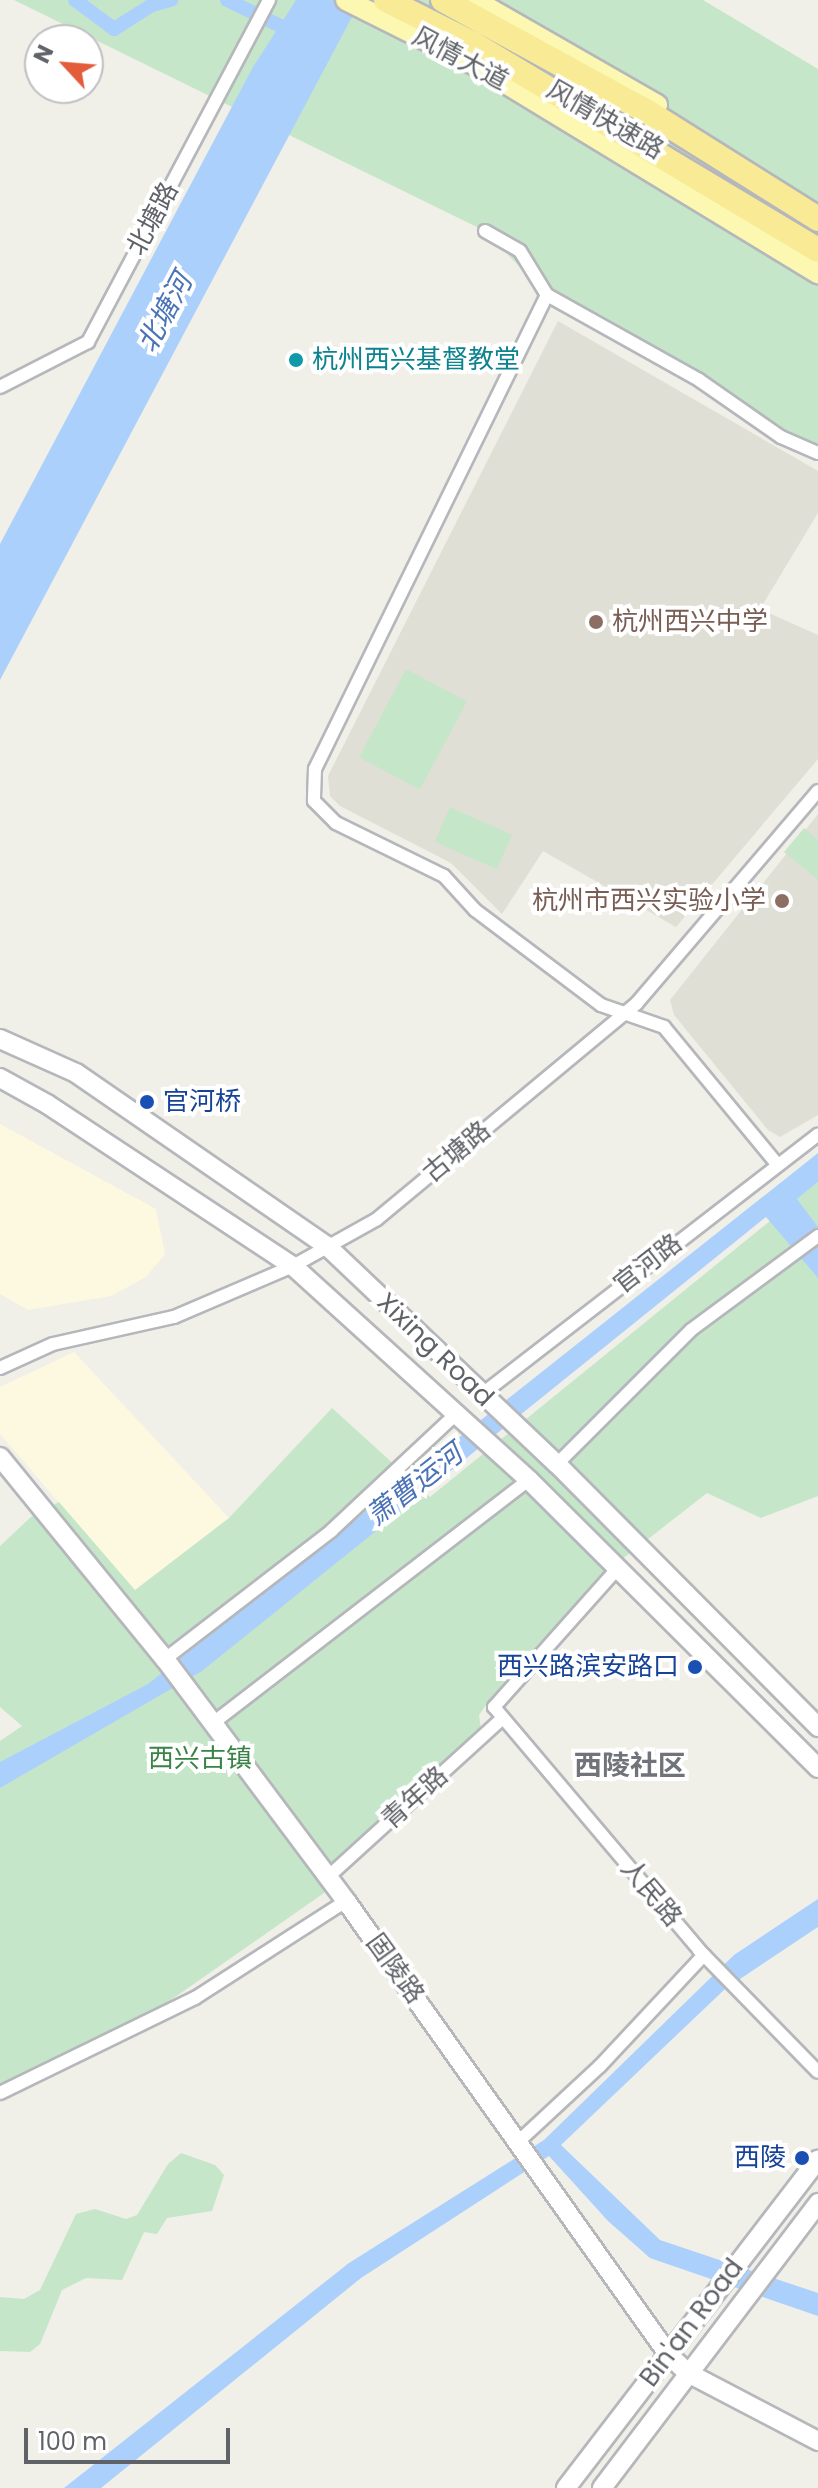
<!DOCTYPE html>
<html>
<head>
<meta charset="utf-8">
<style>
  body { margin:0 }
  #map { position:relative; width:818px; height:2488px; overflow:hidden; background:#f0efe8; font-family:Poppins,"Noto Sans SC",sans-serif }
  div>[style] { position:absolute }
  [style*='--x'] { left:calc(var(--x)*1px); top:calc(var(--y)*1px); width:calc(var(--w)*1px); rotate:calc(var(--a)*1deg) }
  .commercial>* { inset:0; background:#fdf9e0 }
  .education>* { inset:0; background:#e0dfd6 }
  .green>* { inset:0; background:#c6e6c9; transform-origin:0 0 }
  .water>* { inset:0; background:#acd0fc }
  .canal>* { height:14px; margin:-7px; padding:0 7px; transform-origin:7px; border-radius:7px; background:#acd0fc }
  .roads { filter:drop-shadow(2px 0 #b5b7bb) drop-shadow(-2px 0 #b5b7bb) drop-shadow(0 2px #b5b7bb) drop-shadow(0 -2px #b5b7bb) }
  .street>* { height:12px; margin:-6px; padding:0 6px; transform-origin:6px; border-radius:6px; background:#fff }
  .secondary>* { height:18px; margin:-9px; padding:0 9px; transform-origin:9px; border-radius:9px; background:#fff }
  .primary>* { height:20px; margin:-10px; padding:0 10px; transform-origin:10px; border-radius:10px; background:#fcf8b1 }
  .highway>* { height:24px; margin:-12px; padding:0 12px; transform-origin:12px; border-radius:12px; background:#f9eb96 }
  .dots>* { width:22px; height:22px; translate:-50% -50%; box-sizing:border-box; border:4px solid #fff; border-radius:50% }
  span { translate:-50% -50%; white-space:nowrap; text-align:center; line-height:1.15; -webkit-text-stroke:8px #fff; paint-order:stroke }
  .street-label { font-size:26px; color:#5f6267 }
  .culture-label { font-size:26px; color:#0d838f }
  .left { translate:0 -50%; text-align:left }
  .education-label { font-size:26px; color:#785e54 }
  .right { translate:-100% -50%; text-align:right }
  .transit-label { font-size:26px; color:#164399 }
  .park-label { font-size:26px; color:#398445 }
  .water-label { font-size:28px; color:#4b73b7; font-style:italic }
  .neighbourhood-label { font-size:28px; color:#707379; font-weight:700 }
  .north { position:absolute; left:24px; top:24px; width:80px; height:80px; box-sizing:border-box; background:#fff; border:2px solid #bfc0c2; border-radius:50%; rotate:296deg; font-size:22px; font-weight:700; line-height:32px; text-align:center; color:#5f6267 }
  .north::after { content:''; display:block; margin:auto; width:28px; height:36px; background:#e35c3b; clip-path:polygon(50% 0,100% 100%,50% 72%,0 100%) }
  .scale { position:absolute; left:24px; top:2428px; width:206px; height:36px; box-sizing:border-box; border:4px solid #5f6267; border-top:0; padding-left:10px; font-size:24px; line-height:28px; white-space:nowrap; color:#5f6267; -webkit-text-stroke:6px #fff; paint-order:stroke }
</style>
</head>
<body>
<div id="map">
  <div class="commercial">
    <div style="clip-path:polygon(0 1124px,156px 1209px,165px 1254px,146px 1277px,111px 1296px,28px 1310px,0 1294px)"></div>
    <div style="clip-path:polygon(74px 1352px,229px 1518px,135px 1591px,0 1434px,0 1387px)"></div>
  </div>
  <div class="education">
    <div style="clip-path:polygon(558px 321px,818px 471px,818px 513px,760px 609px,818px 635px,818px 759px,676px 927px,543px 851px,502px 914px,451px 863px,340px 806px,330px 796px,328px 776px)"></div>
    <div style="clip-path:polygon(818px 814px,818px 1115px,780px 1137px,768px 1130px,674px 1015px,670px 1000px)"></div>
  </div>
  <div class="green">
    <div style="clip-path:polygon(14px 0,703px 0,818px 69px,818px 453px,547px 295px,485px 231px)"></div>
    <div style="left:406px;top:669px;width:69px;height:100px;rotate:28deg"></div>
    <div style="left:450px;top:807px;width:68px;height:38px;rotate:24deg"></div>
    <div style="clip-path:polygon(804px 828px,818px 840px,818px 880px,784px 852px)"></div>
    <div style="clip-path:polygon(818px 1182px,818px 1496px,761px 1518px,707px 1493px,598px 1578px,486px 1705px,479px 1715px,481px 1729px,324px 1893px,125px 2032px,0 2085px,0 1741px,22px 1726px,0 1707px,0 1546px,31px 1517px,59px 1502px,135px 1590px,229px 1518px,332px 1408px,430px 1497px)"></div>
    <div style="clip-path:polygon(181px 2153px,215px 2165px,224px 2175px,212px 2211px,167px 2218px,157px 2234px,144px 2232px,122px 2280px,86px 2278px,62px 2290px,40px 2344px,30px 2352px,0 2351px,0 2297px,24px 2299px,40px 2290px,76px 2214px,95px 2209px,126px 2219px,137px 2215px,168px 2164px)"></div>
  </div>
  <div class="water">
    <div style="clip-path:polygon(296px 0,361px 0,0 680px,0 544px,253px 67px)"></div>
    <div style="clip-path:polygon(818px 1153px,818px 1182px,797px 1199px,818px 1227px,818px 1278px,766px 1217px,202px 1671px,0 1788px,0 1762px,148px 1684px)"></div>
    <div style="clip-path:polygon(818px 1899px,818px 1927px,725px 1989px,561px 2145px,660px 2240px,818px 2293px,818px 2316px,650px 2258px,608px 2221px,549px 2156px,361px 2278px,101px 2488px,64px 2488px,349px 2263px,544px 2140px,734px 1955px)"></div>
  </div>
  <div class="canal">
    <div style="--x:75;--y:0;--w:49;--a:36.6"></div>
    <div style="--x:114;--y:29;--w:45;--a:-32.3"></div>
    <div style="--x:152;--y:5;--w:20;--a:-15"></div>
    <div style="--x:227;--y:0;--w:80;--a:25.9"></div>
  </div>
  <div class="roads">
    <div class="street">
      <div style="--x:485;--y:231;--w:40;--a:29.7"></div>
      <div style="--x:520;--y:251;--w:52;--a:58.5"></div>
      <div style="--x:547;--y:295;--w:528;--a:116.08"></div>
      <div style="--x:315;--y:769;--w:32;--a:92"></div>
      <div style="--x:314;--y:801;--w:31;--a:45"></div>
      <div style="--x:336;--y:823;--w:120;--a:26.1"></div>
      <div style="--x:444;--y:876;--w:46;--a:47.6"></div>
      <div style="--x:475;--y:910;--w:158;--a:37"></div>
      <div style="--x:601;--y:1005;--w:67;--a:19.2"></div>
      <div style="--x:664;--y:1027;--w:176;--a:50.5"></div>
      <div style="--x:547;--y:295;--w:174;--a:29.2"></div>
      <div style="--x:699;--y:380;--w:100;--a:34.8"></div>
      <div style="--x:781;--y:437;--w:40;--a:23.4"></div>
      <div style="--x:0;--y:387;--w:99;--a:-27.1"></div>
      <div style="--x:88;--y:342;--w:387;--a:-62.1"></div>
      <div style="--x:0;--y:1368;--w:58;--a:-24.4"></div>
      <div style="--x:53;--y:1344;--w:124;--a:-12.6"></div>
      <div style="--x:174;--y:1317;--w:129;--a:-23.2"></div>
      <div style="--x:293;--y:1266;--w:96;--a:-29.2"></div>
      <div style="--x:377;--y:1219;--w:337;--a:-39.7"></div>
      <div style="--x:636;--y:1004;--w:280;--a:-49.5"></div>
      <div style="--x:481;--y:1395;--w:426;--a:-37.7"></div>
      <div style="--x:557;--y:1464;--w:190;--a:-45"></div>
      <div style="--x:691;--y:1330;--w:158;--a:-36.5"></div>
      <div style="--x:617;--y:1569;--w:185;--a:131.7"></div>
      <div style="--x:494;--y:1707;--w:318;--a:49.8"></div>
      <div style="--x:699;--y:1950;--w:170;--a:45.7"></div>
      <div style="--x:165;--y:1659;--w:210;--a:-37.6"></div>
      <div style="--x:331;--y:1531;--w:171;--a:-43.1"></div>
      <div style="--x:213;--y:1723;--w:399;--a:-37.6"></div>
      <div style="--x:328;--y:1877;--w:236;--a:-42.3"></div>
      <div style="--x:0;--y:2093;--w:217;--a:-26"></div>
      <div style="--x:195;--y:1998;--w:179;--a:-32.7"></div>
      <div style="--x:519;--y:2141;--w:110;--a:-42.8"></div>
      <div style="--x:600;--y:2066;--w:152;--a:-46.9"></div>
    </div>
    <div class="secondary">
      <div style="--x:0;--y:1039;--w:83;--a:24.1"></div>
      <div style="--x:76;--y:1073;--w:305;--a:34.6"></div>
      <div style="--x:327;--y:1246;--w:317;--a:43.5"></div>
      <div style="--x:557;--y:1464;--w:371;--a:45.2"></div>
      <div style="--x:0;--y:1078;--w:54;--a:29"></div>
      <div style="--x:47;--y:1104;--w:295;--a:33.4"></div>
      <div style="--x:293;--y:1266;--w:319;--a:42.2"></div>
      <div style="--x:529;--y:1480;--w:408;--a:44.9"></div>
      <div style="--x:0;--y:1457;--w:261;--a:50.8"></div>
      <div style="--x:165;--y:1659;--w:302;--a:53.2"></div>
      <div style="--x:346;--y:1901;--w:556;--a:54.59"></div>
      <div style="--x:668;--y:2354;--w:28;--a:44"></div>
      <div style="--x:688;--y:2373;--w:147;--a:27.6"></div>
      <div style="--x:566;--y:2488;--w:414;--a:-52.5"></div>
      <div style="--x:602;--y:2488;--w:358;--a:-52.8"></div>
    </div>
    <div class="primary">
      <div style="--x:346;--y:0;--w:143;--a:26.6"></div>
      <div style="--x:474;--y:64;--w:403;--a:31.3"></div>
      <div style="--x:474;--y:0;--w:211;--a:29.8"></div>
    </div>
    <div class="highway">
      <div style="--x:386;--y:0;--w:96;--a:26.6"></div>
      <div style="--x:472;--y:43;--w:403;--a:30.9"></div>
      <div style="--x:443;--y:0;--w:231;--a:28.7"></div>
      <div style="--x:646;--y:111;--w:203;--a:32.1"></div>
    </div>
  </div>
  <div class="dots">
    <div style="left:296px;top:360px;background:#0f9aa8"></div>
    <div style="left:596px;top:622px;background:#8d6e63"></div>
    <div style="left:782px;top:901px;background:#8d6e63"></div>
    <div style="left:147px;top:1102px;background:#1a4fb4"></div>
    <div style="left:695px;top:1667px;background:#1a4fb4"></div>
    <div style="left:802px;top:2158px;background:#1a4fb4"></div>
  </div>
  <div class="street-label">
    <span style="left:460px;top:59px;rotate:28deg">风情大道</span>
    <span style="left:605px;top:120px;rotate:30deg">风情快速路</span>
    <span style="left:153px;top:219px;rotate:-62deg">北塘路</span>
    <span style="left:457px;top:1152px;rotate:-40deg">古塘路</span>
    <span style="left:648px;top:1264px;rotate:-38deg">官河路</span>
    <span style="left:435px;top:1350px;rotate:44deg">Xixing Road</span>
    <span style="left:415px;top:1798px;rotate:-42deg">青年路</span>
    <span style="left:651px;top:1893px;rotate:50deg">人民路</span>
    <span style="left:395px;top:1969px;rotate:54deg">固陵路</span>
    <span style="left:692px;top:2323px;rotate:-53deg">Bin'an Road</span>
  </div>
  <div class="culture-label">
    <span class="left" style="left:312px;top:360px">杭州西兴基督教堂</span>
  </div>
  <div class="education-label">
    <span class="left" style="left:612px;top:622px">杭州西兴中学</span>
    <span class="right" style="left:766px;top:901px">杭州市西兴实验小学</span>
  </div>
  <div class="transit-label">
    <span class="left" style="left:163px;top:1102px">官河桥</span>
    <span class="right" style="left:679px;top:1667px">西兴路滨安路口</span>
    <span class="right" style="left:786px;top:2158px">西陵</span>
  </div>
  <div class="park-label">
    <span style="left:200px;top:1759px">西兴古镇</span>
  </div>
  <div class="water-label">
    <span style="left:165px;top:313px;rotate:-62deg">北塘河</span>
    <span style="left:415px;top:1485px;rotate:-38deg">萧曹运河</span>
  </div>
  <div class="neighbourhood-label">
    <span style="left:630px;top:1766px">西陵社区</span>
  </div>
  <div class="north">N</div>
  <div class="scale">100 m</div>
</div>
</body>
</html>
